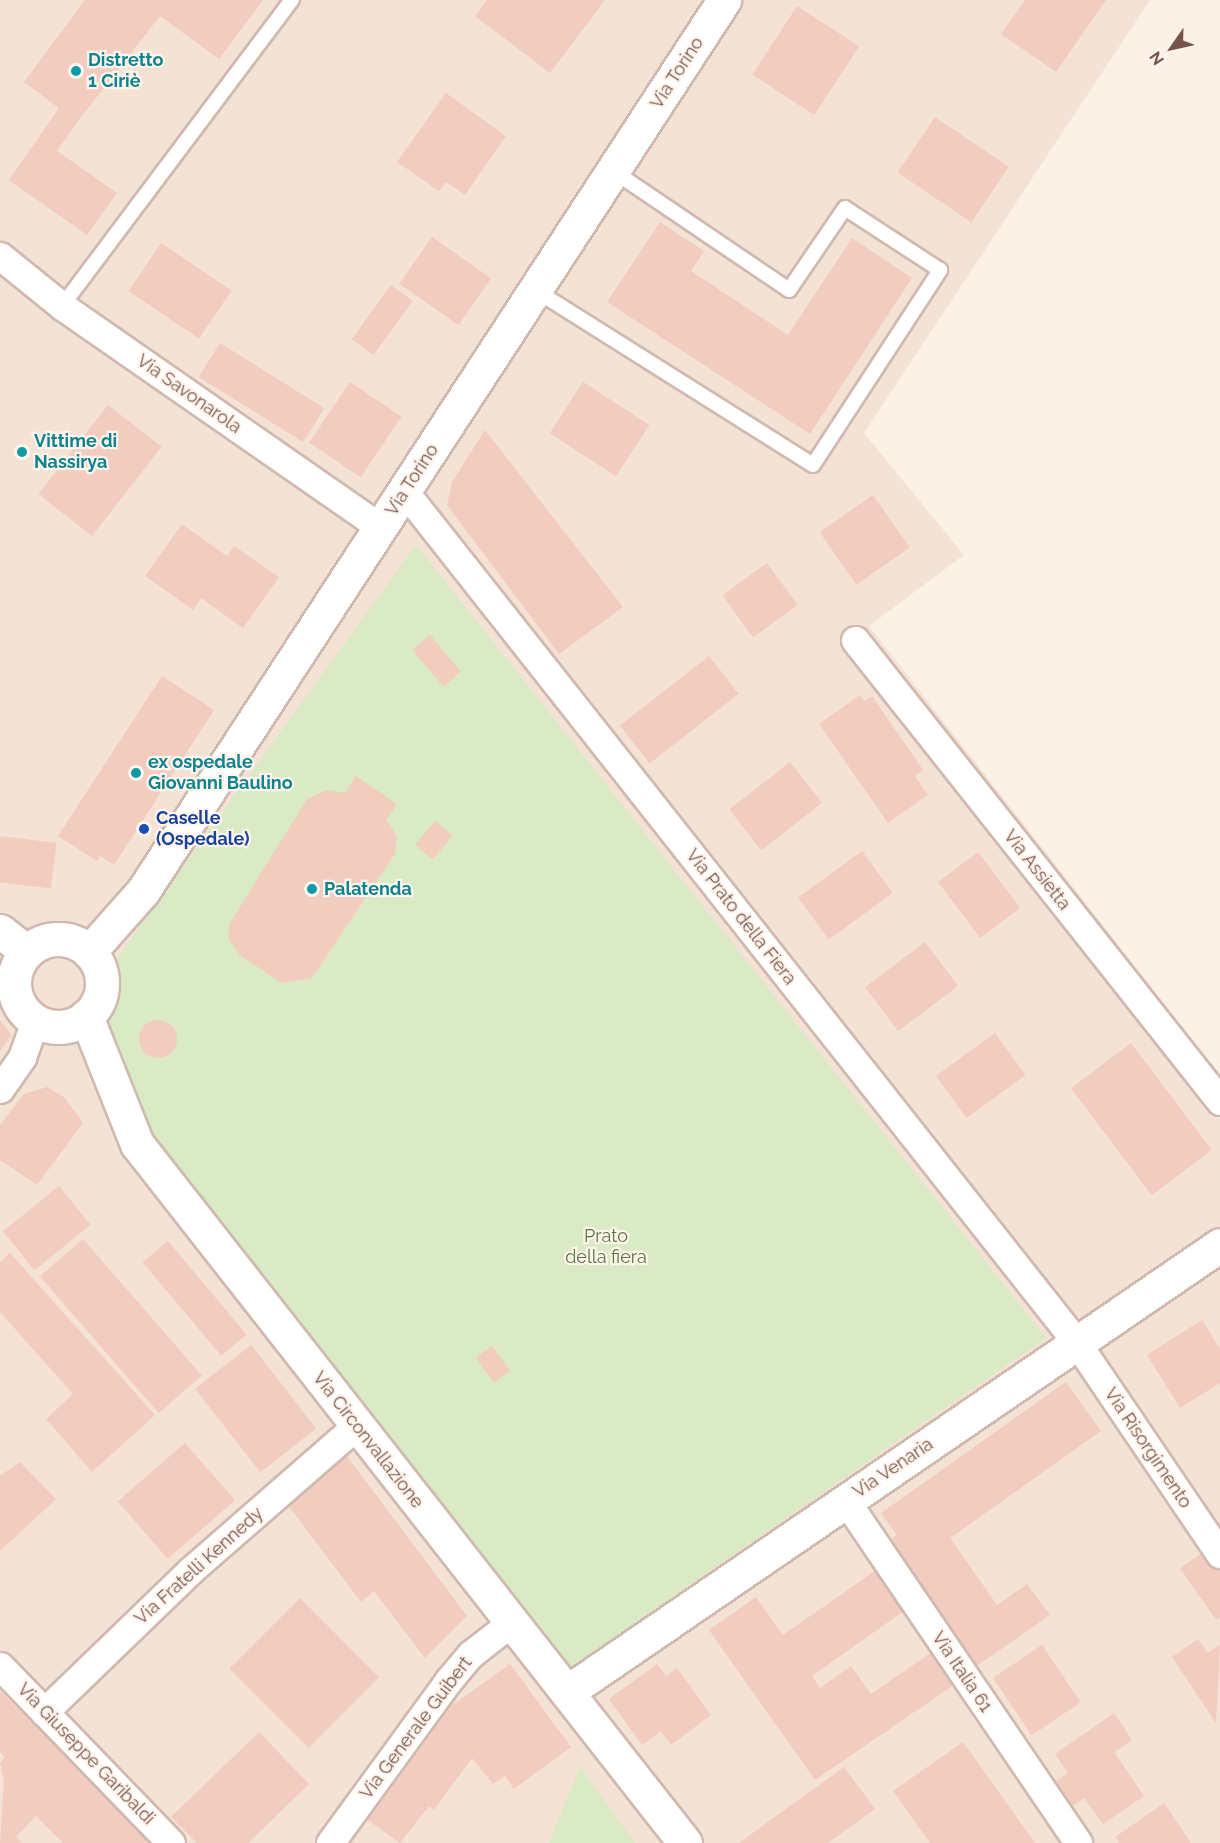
<!DOCTYPE html>
<html>
<head>
<meta charset="utf-8">
<style>
  body { margin:0 }
  #map { position:relative; width:1220px; height:1843px; overflow:hidden; background:#fcf1e7; font-family:Raleway,sans-serif }
  div>[style] { position:absolute }
  [style*='--x'] { left:calc(var(--x)*1px); top:calc(var(--y)*1px); width:calc(var(--w)*1px); rotate:calc(var(--a)*1deg) }
  .residential>* { inset:0; background:#f4e2d5 }
  .green>* { inset:0; background:#d9eac5 }
  .building>* { inset:0; background:#f2ccbe; transform-origin:0 0 }
  .round { border-radius:50% }
  .roads { filter:drop-shadow(2px 0 #d0b9af) drop-shadow(-2px 0 #d0b9af) drop-shadow(0 2px #d0b9af) drop-shadow(0 -2px #d0b9af) }
  .service>* { height:14px; margin:-7px; padding:0 7px; transform-origin:7px; border-radius:7px; background:#fff }
  .minor>* { height:27px; margin:-13.5px; padding:0 13.5px; transform-origin:13.5px; border-radius:13.5px; background:#fff }
  .tertiary>* { height:33px; margin:-16.5px; padding:0 16.5px; transform-origin:16.5px; border-radius:16.5px; background:#fff }
  .tertiary>.ring { margin:-16.5px; padding:0; box-sizing:content-box; background:none; border:33px solid #fff; border-radius:50% }
  .dots>* { width:16px; height:16px; translate:-50% -50%; box-sizing:border-box; border:3px solid #fff5ed; border-radius:50% }
  span { translate:-50% -50%; white-space:nowrap; text-align:center; line-height:1.15; -webkit-text-stroke:4.5px #fff5ed; paint-order:stroke }
  .culture-label { font-size:18px; color:#0d838f; font-weight:700 }
  .left { translate:0 -50%; text-align:left }
  .street-label { font-size:18px; color:#76544b }
  .transit-label { font-size:18px; color:#164399; font-weight:700 }
  .park-label { font-size:18px; color:#587640 }
  .north { position:absolute; left:1142px; top:18px; width:60px; height:60px; -webkit-text-stroke:4px #fff5ed; paint-order:stroke; rotate:236deg; font-size:16px; font-weight:700; line-height:24px; text-align:center; color:#76544b }
  .north::after { content:''; display:block; margin:auto; width:21px; height:27px; background:#76544b; clip-path:polygon(50% 0,100% 100%,50% 72%,0 100%) }
</style>
</head>
<body>
<div id="map">
  <div class="residential">
    <div style="clip-path:polygon(0 0,1150px 0,864px 433px,964px 555px,869px 626px,1220px 1075px,1220px 1843px,0 1843px)"></div>
  </div>
  <div class="green">
    <div style="clip-path:polygon(416px 545px,1046px 1338px,571px 1667px,151px 1136px,107px 1020px,117px 958px)"></div>
    <div style="clip-path:polygon(580px 1767px,635px 1843px,549px 1843px)"></div>
  </div>
  <div class="building">
    <div style="clip-path:polygon(85px 0,263px 0,219px 59px,160px 16px,78px 121px,57px 151px,117px 193px,87px 235px,9px 180px,59px 108px,24px 82px)"></div>
    <div style="clip-path:polygon(487px 0,605px 0,550px 73px,475px 16px)"></div>
    <div style="clip-path:polygon(1025px 0,1106px 0,1056px 72px,1001px 34px)"></div>
    <div style="left:797px;top:6px;width:74px;height:82px;rotate:33deg"></div>
    <div style="clip-path:polygon(446px 93px,506px 136px,465px 195px,446px 182px,439px 191px,397px 162px)"></div>
    <div style="left:935px;top:117px;width:89px;height:67px;rotate:34deg"></div>
    <div style="clip-path:polygon(660px 222px,704px 251px,691px 271px,788px 335px,852px 238px,912px 278px,810px 434px,607px 302px)"></div>
    <div style="left:432px;top:237px;width:72px;height:57px;rotate:35deg"></div>
    <div style="left:161px;top:243px;width:85px;height:58px;rotate:34deg"></div>
    <div style="left:391px;top:285px;width:27px;height:67px;rotate:36deg"></div>
    <div style="left:220px;top:343px;width:123px;height:40px;rotate:32deg"></div>
    <div style="left:350px;top:382px;width:62px;height:73px;rotate:34deg"></div>
    <div style="left:583px;top:382px;width:79px;height:61px;rotate:33deg"></div>
    <div style="left:108px;top:405px;width:68px;height:113px;rotate:38deg"></div>
    <div style="clip-path:polygon(485px 430px,623px 607px,559px 654px,447px 505px,452px 482px)"></div>
    <div style="left:873px;top:495px;width:64px;height:65px;rotate:55deg"></div>
    <div style="clip-path:polygon(182px 524px,227px 556px,234px 546px,279px 577px,243px 628px,201px 598px,193px 610px,145px 576px)"></div>
    <div style="left:767px;top:563px;width:52px;height:55px;rotate:54deg"></div>
    <div style="left:430px;top:635px;width:48px;height:23px;rotate:50deg"></div>
    <div style="left:709px;top:656px;width:48px;height:113px;rotate:52deg"></div>
    <div style="clip-path:polygon(162px 676px,214px 710px,114px 865px,100px 856px,97px 861px,58px 836px)"></div>
    <div style="clip-path:polygon(860px 695px,864px 701px,872px 696px,923px 770px,915px 776px,928px 795px,888px 823px,819px 724px)"></div>
    <div style="left:790px;top:762px;width:52px;height:77px;rotate:52deg"></div>
    <div style="clip-path:polygon(356px 776px,397px 804px,386px 820px,397px 836px,395px 854px,312px 978px,281px 983px,240px 955px,228px 938px,230px 923px,307px 799px,327px 790px,345px 793px)"></div>
    <div style="left:435px;top:821px;width:23px;height:31px;rotate:40deg"></div>
    <div style="left:0;top:836px;width:57px;height:46px;rotate:7deg"></div>
    <div style="left:862px;top:851px;width:52px;height:79px;rotate:54deg"></div>
    <div style="left:978px;top:852px;width:70px;height:50px;rotate:53deg"></div>
    <div style="left:925px;top:942px;width:55px;height:75px;rotate:53deg"></div>
    <div class="round" style="left:139px;top:1020px;width:38px;height:38px"></div>
    <div style="clip-path:polygon(0 1020px,11px 1035px,0 1051px)"></div>
    <div style="left:995px;top:1033px;width:52px;height:73px;rotate:54deg"></div>
    <div style="left:1131px;top:1043px;width:134px;height:75px;rotate:53deg"></div>
    <div style="clip-path:polygon(47px 1087px,64px 1097px,83px 1123px,37px 1185px,0 1160px,0 1125px,24px 1094px)"></div>
    <div style="left:59px;top:1186px;width:50px;height:72px;rotate:51deg"></div>
    <div style="left:83px;top:1239px;width:181px;height:57px;rotate:49deg"></div>
    <div style="left:168px;top:1241px;width:122px;height:33px;rotate:50deg"></div>
    <div style="clip-path:polygon(10px 1253px,155px 1415px,92px 1472px,46px 1419px,73px 1394px,0 1312px,0 1262px)"></div>
    <div style="clip-path:polygon(1202px 1320px,1220px 1349px,1220px 1383px,1180px 1408px,1147px 1355px)"></div>
    <div style="left:251px;top:1345px;width:106px;height:71px;rotate:52deg"></div>
    <div style="left:492px;top:1346px;width:31px;height:20px;rotate:54deg"></div>
    <div style="clip-path:polygon(1066px 1382px,1101px 1431px,950px 1538px,997px 1605px,1027px 1584px,1050px 1615px,974px 1668px,886px 1543px,897px 1535px,881px 1513px)"></div>
    <div style="left:185px;top:1443px;width:76px;height:89px;rotate:49deg"></div>
    <div style="clip-path:polygon(343px 1451px,467px 1616px,425px 1658px,374px 1591px,361px 1602px,282px 1497px)"></div>
    <div style="clip-path:polygon(20px 1462px,56px 1499px,0 1551px,0 1476px)"></div>
    <div style="clip-path:polygon(1211px 1547px,1220px 1560px,1220px 1617px,1216px 1620px,1180px 1568px)"></div>
    <div style="clip-path:polygon(882px 1566px,911px 1606px,812px 1676px,820px 1688px,851px 1666px,871px 1694px,938px 1648px,961px 1680px,815px 1780px,709px 1630px,756px 1597px,783px 1635px)"></div>
    <div style="left:300px;top:1598px;width:112px;height:100px;rotate:45deg"></div>
    <div style="clip-path:polygon(1198px 1639px,1208px 1653px,1220px 1645px,1216px 1723px,1172px 1657px)"></div>
    <div style="left:1042px;top:1645px;width:69px;height:59px;rotate:56deg"></div>
    <div style="clip-path:polygon(510px 1664px,571px 1747px,514px 1789px,505px 1776px,493px 1784px,472px 1758px,434px 1810px,429px 1806px,400px 1843px,368px 1820px,451px 1706px)"></div>
    <div style="clip-path:polygon(657px 1664px,666px 1676px,677px 1668px,711px 1715px,671px 1745px,661px 1731px,642px 1745px,609px 1699px)"></div>
    <div style="clip-path:polygon(0 1691px,148px 1839px,146px 1843px,63px 1843px,36px 1816px,16px 1837px,22px 1843px,0 1843px,4px 1780px,0 1763px,5px 1757px,0 1752px)"></div>
    <div style="clip-path:polygon(1114px 1713px,1132px 1740px,1114px 1752px,1144px 1796px,1103px 1824px,1084px 1798px,1073px 1806px,1056px 1781px,1068px 1773px,1055px 1754px)"></div>
    <div style="clip-path:polygon(259px 1732px,309px 1784px,248px 1843px,197px 1843px,171px 1817px)"></div>
    <div style="clip-path:polygon(963px 1742px,1035px 1843px,930px 1843px,893px 1791px)"></div>
    <div style="clip-path:polygon(844px 1767px,875px 1809px,828px 1843px,739px 1843px)"></div>
    <div style="clip-path:polygon(1164px 1803px,1191px 1843px,1119px 1843px,1115px 1837px)"></div>
  </div>
  <div class="roads">
    <div class="service">
      <div style="--x:535;--y:290;--w:328;--a:32.2"></div>
      <div style="--x:813;--y:465;--w:233;--a:-56.9"></div>
      <div style="--x:940;--y:270;--w:113;--a:-146.9"></div>
      <div style="--x:845;--y:208;--w:99;--a:124.3"></div>
      <div style="--x:789;--y:290;--w:212;--a:-145.9"></div>
      <div style="--x:62;--y:306;--w:383;--a:-53.1"></div>
    </div>
    <div class="minor">
      <div style="--x:0;--y:256;--w:80;--a:38.9"></div>
      <div style="--x:62;--y:306;--w:389;--a:34.8"></div>
      <div style="--x:405;--y:492;--w:1084;--a:51.7"></div>
      <div style="--x:1077;--y:1343;--w:255;--a:55.9"></div>
      <div style="--x:855;--y:640;--w:588;--a:51.63"></div>
      <div style="--x:0;--y:1089;--w:39;--a:-55"></div>
      <div style="--x:22;--y:1057;--w:38;--a:-70"></div>
      <div style="--x:846;--y:1501;--w:413;--a:55.8"></div>
      <div style="--x:0;--y:1666;--w:246;--a:46"></div>
      <div style="--x:44;--y:1712;--w:204;--a:-44"></div>
      <div style="--x:191;--y:1570;--w:220;--a:-41.1"></div>
      <div style="--x:330;--y:1843;--w:200;--a:-53.9"></div>
      <div style="--x:448;--y:1681;--w:35;--a:-50"></div>
      <div style="--x:471;--y:1654;--w:52;--a:-38"></div>
    </div>
    <div class="tertiary">
      <div style="--x:0;--y:931;--w:34;--a:38"></div>
      <div class="ring" style="left:14px;top:939px;width:55px;height:55px"></div>
      <div style="--x:89;--y:952;--w:81;--a:-48.5"></div>
      <div style="--x:143;--y:891;--w:1064;--a:-56.89"></div>
      <div style="--x:86;--y:1016;--w:138;--a:68.3"></div>
      <div style="--x:137;--y:1144;--w:888;--a:51.9"></div>
      <div style="--x:567;--y:1692;--w:791;--a:-34.39"></div>
    </div>
  </div>
  <div class="dots">
    <div style="left:76px;top:71px;background:#0f9aa8"></div>
    <div style="left:22px;top:452px;background:#0f9aa8"></div>
    <div style="left:136px;top:773px;background:#0f9aa8"></div>
    <div style="left:144px;top:829px;background:#1a4fb4"></div>
    <div style="left:312px;top:889px;background:#0f9aa8"></div>
  </div>
  <div class="culture-label">
    <span class="left" style="left:88px;top:71px">Distretto<br>1 Ciriè</span>
    <span class="left" style="left:34px;top:452px">Vittime di<br>Nassirya</span>
    <span class="left" style="left:148px;top:773px">ex ospedale<br>Giovanni Baulino</span>
    <span class="left" style="left:324px;top:889px">Palatenda</span>
  </div>
  <div class="street-label">
    <span style="left:677px;top:73px;rotate:-57deg">Via Torino</span>
    <span style="left:189px;top:394px;rotate:35deg">Via Savonarola</span>
    <span style="left:412px;top:480px;rotate:-57deg">Via Torino</span>
    <span style="left:1037px;top:870px;rotate:52deg">Via Assietta</span>
    <span style="left:741px;top:917px;rotate:52deg">Via Prato della Fiera</span>
    <span style="left:368px;top:1440px;rotate:52deg">Via Circonvallazione</span>
    <span style="left:1148px;top:1448px;rotate:56deg">Via Risorgimento</span>
    <span style="left:893px;top:1468px;rotate:-34deg">Via Venaria</span>
    <span style="left:199px;top:1566px;rotate:-42deg">Via Fratelli Kennedy</span>
    <span style="left:962px;top:1672px;rotate:56deg">Via Italia 61</span>
    <span style="left:416px;top:1728px;rotate:-53deg">Via Generale Guibert</span>
    <span style="left:86px;top:1754px;rotate:46deg">Via Giuseppe Garibaldi</span>
  </div>
  <div class="transit-label">
    <span class="left" style="left:156px;top:829px">Caselle<br>(Ospedale)</span>
  </div>
  <div class="park-label">
    <span style="left:606px;top:1247px">Prato<br>della fiera</span>
  </div>
  <div class="north">N</div>
</div>
</body>
</html>
